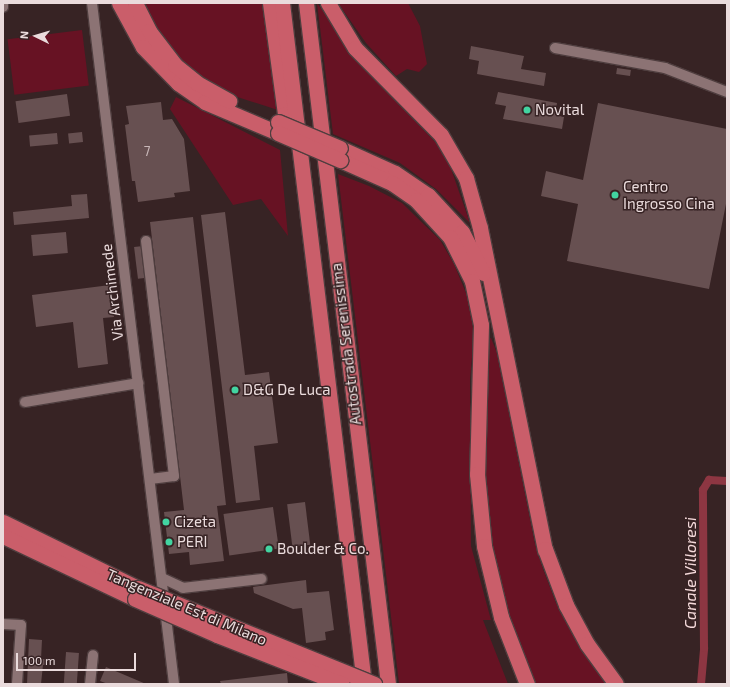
<!DOCTYPE html>
<html>
<head>
<meta charset="utf-8">
<style>
  body { margin:0 }
  #map { position:relative; width:730px; height:687px; overflow:hidden; background:#372324; font-family:"Exo 2",sans-serif }
  div>[style] { position:absolute }
  [style*='--x'] { left:calc(var(--x)*1px); top:calc(var(--y)*1px); width:calc(var(--w)*1px); rotate:calc(var(--a)*1deg) }
  .green>* { inset:0; background:#671223; transform-origin:0 0 }
  .canal>* { height:8px; margin:-4px; padding:0 4px; transform-origin:4px; border-radius:4px; background:#8d3642 }
  .building>* { inset:0; background:#675051; transform-origin:0 0 }
  .roads { filter:drop-shadow(1px 0 #4f3e3f) drop-shadow(-1px 0 #4f3e3f) drop-shadow(0 1px #4f3e3f) drop-shadow(0 -1px #4f3e3f) }
  .minor>* { height:10px; margin:-5px; padding:0 5px; transform-origin:5px; border-radius:5px; background:#8c7374 }
  .highway>* { height:15px; margin:-7.5px; padding:0 7.5px; transform-origin:7.5px; border-radius:7.5px; background:#ca5e6a }
  .bridges { filter:drop-shadow(1px 0 #4f3e3f) drop-shadow(-1px 0 #4f3e3f) drop-shadow(0 1px #4f3e3f) drop-shadow(0 -1px #4f3e3f) }
  .highway-bridge>* { height:15px; margin:-7.5px; padding:0 7.5px; transform-origin:7.5px; border-radius:7.5px; background:#ca5e6a }
  .dots>* { width:11px; height:11px; translate:-50% -50%; box-sizing:border-box; border:2px solid #372324; border-radius:50% }
  span { translate:-50% -50%; white-space:nowrap; text-align:center; line-height:1.15; -webkit-text-stroke:3px #372324; paint-order:stroke }
  .number-label { font-size:13px; color:#c9b8b9 }
  .number-label span { -webkit-text-stroke-width:0 }
  .poi-label { font-size:15px; color:#eadbdc }
  .left { translate:0 -50%; text-align:left }
  .street-label { font-size:15px; color:#eadbdc }
  .water-label { font-size:16px; color:#f5dadb; font-style:italic }
  .frame { position:absolute; inset:0; border:4px solid #eadbdc; pointer-events:none }
  .north { position:absolute; left:16px; top:16px; width:40px; height:40px; -webkit-text-stroke:3px #372324; paint-order:stroke; rotate:275deg; font-size:11px; font-weight:700; line-height:16px; text-align:center; color:#eadbdc }
  .north::after { content:''; display:block; margin:auto; width:14px; height:18px; background:#eadbdc; clip-path:polygon(50% 0,100% 100%,50% 72%,0 100%) }
  .scale { position:absolute; left:16px; top:653px; width:120px; height:18px; box-sizing:border-box; border:2px solid #eadbdc; border-top:0; padding-left:5px; font-size:12px; line-height:14px; white-space:nowrap; color:#eadbdc; -webkit-text-stroke:3px #372324; paint-order:stroke }
</style>
</head>
<body>
<div id="map">
  <div class="green">
    <div style="clip-path:polygon(141px 3px,266px 3px,278px 110px,212px 89px,187px 70px,165px 45px)"></div>
    <div style="clip-path:polygon(317px 3px,367px 71px,438px 145px,450px 166px,470px 223px,436px 189px,400px 163px,333px 134px)"></div>
    <div style="clip-path:polygon(338px 3px,408px 3px,420px 26px,427px 64px,419px 72px,407px 69px,396px 76px,366px 43px)"></div>
    <div style="left:82px;top:30px;width:56px;height:75px;rotate:83deg"></div>
    <div style="clip-path:polygon(176px 97px,280px 150px,288px 236px,261px 199px,233px 205px,170px 109px)"></div>
    <div style="clip-path:polygon(338px 174px,369px 186px,402px 203px,440px 240px,454px 264px,468px 298px,474px 334px,470px 380px,471px 546px,491px 620px,483px 620px,508px 684px,399px 683px)"></div>
    <div style="clip-path:polygon(491px 338px,497px 353px,535px 544px,543px 569px,556px 603px,574px 637px,607px 684px,532px 684px,503px 612px,483px 503px,488px 339px)"></div>
  </div>
  <div class="canal">
    <div style="--x:701;--y:684;--w:36;--a:-85"></div>
    <div style="--x:704;--y:648;--w:158;--a:-90.4"></div>
    <div style="--x:703;--y:490;--w:12;--a:-59"></div>
    <div style="--x:709;--y:480;--w:18;--a:3"></div>
  </div>
  <div class="building">
    <div style="clip-path:polygon(471px 46px,524px 56px,521px 69px,546px 73px,544px 86px,477px 74px,479px 61px,469px 59px)"></div>
    <div style="left:617px;top:68px;width:14px;height:6px;rotate:8deg"></div>
    <div style="clip-path:polygon(498px 92px,557px 103px,555px 115px,564px 117px,562px 129px,503px 119px,506px 106px,495px 104px)"></div>
    <div style="left:67px;top:94px;width:22px;height:52px;rotate:82deg"></div>
    <div style="clip-path:polygon(161px 102px,163px 120px,172px 119px,184px 139px,190px 191px,174px 193px,175px 197px,138px 202px,135px 181px,132px 181px,125px 125px,129px 124px,126px 106px)"></div>
    <div style="clip-path:polygon(598px 103px,727px 129px,727px 199px,709px 289px,567px 261px,578px 204px,541px 196px,546px 171px,583px 180px)"></div>
    <div style="left:82px;top:132px;width:10px;height:14px;rotate:84deg"></div>
    <div style="left:57px;top:133px;width:11px;height:28px;rotate:85deg"></div>
    <div style="clip-path:polygon(87px 194px,89px 218px,14px 225px,13px 212px,72px 206px,71px 195px)"></div>
    <div style="clip-path:polygon(225px 212px,245px 375px,269px 372px,278px 443px,254px 446px,260px 500px,236px 503px,201px 215px)"></div>
    <div style="clip-path:polygon(193px 217px,226px 505px,217px 506px,224px 561px,190px 565px,189px 552px,169px 554px,164px 512px,184px 510px,150px 222px)"></div>
    <div style="left:66px;top:232px;width:21px;height:35px;rotate:85deg"></div>
    <div style="left:143px;top:246px;width:32px;height:9px;rotate:83deg"></div>
    <div style="clip-path:polygon(110px 285px,114px 317px,103px 318px,108px 364px,78px 368px,73px 322px,36px 327px,32px 295px)"></div>
    <div style="left:305px;top:502px;width:43px;height:18px;rotate:83deg"></div>
    <div style="left:273px;top:507px;width:42px;height:50px;rotate:82deg"></div>
    <div style="clip-path:polygon(306px 580px,307px 593px,329px 591px,334px 630px,325px 632px,326px 640px,306px 643px,302px 608px,293px 609px,254px 593px,253px 587px)"></div>
    <div style="clip-path:polygon(29px 639px,42px 640px,41px 659px,47px 659px,46px 665px,43px 665px,41px 684px,27px 684px)"></div>
    <div style="left:66px;top:652px;width:13px;height:32px;rotate:4deg"></div>
    <div style="clip-path:polygon(106px 667px,146px 684px,108px 684px,100px 681px)"></div>
    <div style="clip-path:polygon(287px 673px,288px 684px,221px 684px,220px 681px)"></div>
  </div>
  <div class="roads">
    <div class="minor">
      <div style="--x:92;--y:3;--w:686;--a:83.13"></div>
      <div style="--x:3;--y:7;--w:4;--a:-90"></div>
      <div style="--x:555;--y:48;--w:112;--a:10.3"></div>
      <div style="--x:665;--y:68;--w:66;--a:21.2"></div>
      <div style="--x:146;--y:241;--w:237;--a:83.2"></div>
      <div style="--x:174;--y:476;--w:24;--a:173"></div>
      <div style="--x:25;--y:402;--w:115;--a:-9.5"></div>
      <div style="--x:162;--y:578;--w:23;--a:25"></div>
      <div style="--x:183;--y:588;--w:79;--a:-6.6"></div>
      <div style="--x:3;--y:624;--w:18;--a:3"></div>
      <div style="--x:21;--y:625;--w:59;--a:93.9"></div>
      <div style="--x:90;--y:684;--w:29;--a:-84"></div>
    </div>
    <div class="highway">
      <div style="--x:119;--y:3;--w:50;--a:61.4"></div>
      <div style="--x:143;--y:47;--w:50;--a:45.8"></div>
      <div style="--x:178;--y:83;--w:33;--a:35"></div>
      <div style="--x:205;--y:102;--w:79;--a:23"></div>
      <div style="--x:135;--y:3;--w:31;--a:63"></div>
      <div style="--x:149;--y:31;--w:43;--a:52.6"></div>
      <div style="--x:175;--y:65;--w:28;--a:39"></div>
      <div style="--x:197;--y:83;--w:37;--a:29"></div>
      <div style="--x:270;--y:3;--w:112;--a:82.3"></div>
      <div style="--x:285;--y:114;--w:23;--a:75"></div>
      <div style="--x:282;--y:3;--w:686;--a:83.13"></div>
      <div style="--x:306;--y:3;--w:686;--a:83.13"></div>
      <div style="--x:328;--y:3;--w:52;--a:59"></div>
      <div style="--x:355;--y:48;--w:122;--a:45.3"></div>
      <div style="--x:441;--y:135;--w:50;--a:59.8"></div>
      <div style="--x:466;--y:178;--w:52;--a:74.4"></div>
      <div style="--x:480;--y:228;--w:328;--a:78.6"></div>
      <div style="--x:545;--y:549;--w:60;--a:69.4"></div>
      <div style="--x:566;--y:605;--w:44;--a:61.7"></div>
      <div style="--x:587;--y:644;--w:49;--a:54.1"></div>
      <div style="--x:340;--y:148;--w:60;--a:24.4"></div>
      <div style="--x:395;--y:173;--w:40;--a:34"></div>
      <div style="--x:428;--y:195;--w:50;--a:47.4"></div>
      <div style="--x:462;--y:232;--w:46;--a:62.9"></div>
      <div style="--x:340;--y:160;--w:57;--a:23.9"></div>
      <div style="--x:392;--y:183;--w:29;--a:35"></div>
      <div style="--x:416;--y:200;--w:50;--a:47.4"></div>
      <div style="--x:450;--y:237;--w:49;--a:63.4"></div>
      <div style="--x:472;--y:281;--w:45;--a:78.4"></div>
      <div style="--x:481;--y:325;--w:149;--a:91.5"></div>
      <div style="--x:477;--y:474;--w:72;--a:84.4"></div>
      <div style="--x:484;--y:546;--w:73;--a:76.5"></div>
      <div style="--x:501;--y:617;--w:72;--a:68.8"></div>
      <div style="--x:3;--y:522;--w:150;--a:26.1"></div>
      <div style="--x:3;--y:536;--w:146;--a:25.5"></div>
    </div>
  </div>
  <div class="bridges">
    <div class="highway-bridge">
      <div style="--x:278;--y:122;--w:67;--a:22.8"></div>
      <div style="--x:278;--y:133;--w:68;--a:23.5"></div>
      <div style="--x:138;--y:588;--w:255;--a:22.1"></div>
      <div style="--x:135;--y:599;--w:90;--a:23.7"></div>
      <div style="--x:217;--y:635;--w:134;--a:21.4"></div>
    </div>
  </div>
  <div class="dots">
    <div style="left:527px;top:110px;background:#42d4a1"></div>
    <div style="left:615px;top:195px;background:#42d4a1"></div>
    <div style="left:235px;top:390px;background:#42d4a1"></div>
    <div style="left:166px;top:522px;background:#42d4a1"></div>
    <div style="left:169px;top:542px;background:#42d4a1"></div>
    <div style="left:269px;top:549px;background:#42d4a1"></div>
  </div>
  <div class="number-label">
    <span style="left:147px;top:151px">7</span>
  </div>
  <div class="poi-label">
    <span class="left" style="left:535px;top:110px">Novital</span>
    <span class="left" style="left:623px;top:195px">Centro<br>Ingrosso Cina</span>
    <span class="left" style="left:243px;top:390px">D&amp;G De Luca</span>
    <span class="left" style="left:174px;top:522px">Cizeta</span>
    <span class="left" style="left:177px;top:542px">PERI</span>
    <span class="left" style="left:277px;top:549px">Boulder &amp; Co.</span>
  </div>
  <div class="street-label">
    <span style="left:112px;top:292px;rotate:-97deg">Via Archimede</span>
    <span style="left:346px;top:344px;rotate:-97deg">Autostrada Serenissima</span>
    <span style="left:187px;top:607px;rotate:23deg">Tangenziale Est di Milano</span>
  </div>
  <div class="water-label">
    <span style="left:690px;top:573px;rotate:-90deg">Canale Villoresi</span>
  </div>
  <div class="frame"></div>
  <div class="north">N</div>
  <div class="scale">100 m</div>
</div>
</body>
</html>
